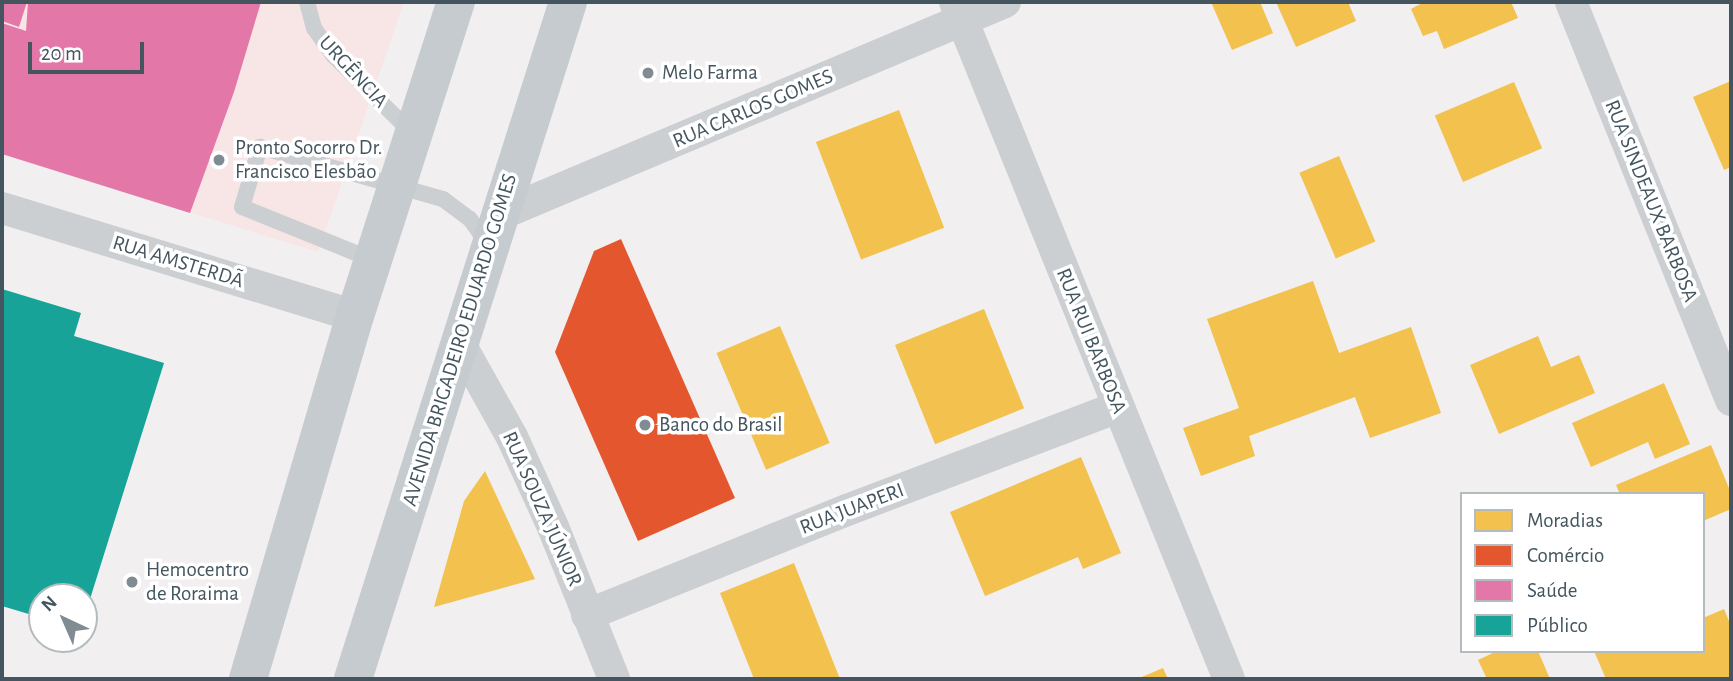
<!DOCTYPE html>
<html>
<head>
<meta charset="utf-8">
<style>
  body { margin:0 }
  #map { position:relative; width:1733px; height:681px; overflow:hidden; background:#f1eff0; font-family:"Alegreya Sans",sans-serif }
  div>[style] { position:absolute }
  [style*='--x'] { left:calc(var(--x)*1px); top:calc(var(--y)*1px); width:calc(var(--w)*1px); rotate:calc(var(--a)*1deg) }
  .medical>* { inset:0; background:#f8e5e5 }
  .homes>* { inset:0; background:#f2c14e; transform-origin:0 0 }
  .shops>* { inset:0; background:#e4572e }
  .health>* { inset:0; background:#e377a8 }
  .public>* { inset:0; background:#17a398 }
  .lane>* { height:16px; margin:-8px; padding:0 8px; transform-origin:8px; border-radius:8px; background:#cbcfd1 }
  .street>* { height:32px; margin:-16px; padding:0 16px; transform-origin:16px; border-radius:16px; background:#cbcfd1 }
  .primary>* { height:38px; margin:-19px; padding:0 19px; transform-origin:19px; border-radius:19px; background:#c6cbcf }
  .dots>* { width:19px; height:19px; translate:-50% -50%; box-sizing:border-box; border:4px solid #fff; border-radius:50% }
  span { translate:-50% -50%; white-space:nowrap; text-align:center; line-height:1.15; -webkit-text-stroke:7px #fff; paint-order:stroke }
  .street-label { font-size:21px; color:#44555f }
  .poi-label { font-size:21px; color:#44555f }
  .left { translate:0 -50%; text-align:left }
  .frame { position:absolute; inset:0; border:4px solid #44555f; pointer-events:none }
  .legend { position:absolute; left:1460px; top:492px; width:245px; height:161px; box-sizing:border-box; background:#fff; border:2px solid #b4bbbf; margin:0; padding:9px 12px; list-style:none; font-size:21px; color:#44555f }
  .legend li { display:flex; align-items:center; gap:14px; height:35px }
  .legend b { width:35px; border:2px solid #b4bbbf }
  .north { position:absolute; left:28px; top:583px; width:70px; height:70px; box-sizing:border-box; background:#fff; border:2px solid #b4bbbf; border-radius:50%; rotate:316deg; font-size:19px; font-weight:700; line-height:28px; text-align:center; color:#44555f }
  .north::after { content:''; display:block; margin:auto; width:24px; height:32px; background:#818b92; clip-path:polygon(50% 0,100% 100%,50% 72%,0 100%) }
  .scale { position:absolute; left:28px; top:42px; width:116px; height:32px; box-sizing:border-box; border:4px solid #44555f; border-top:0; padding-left:9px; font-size:21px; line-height:24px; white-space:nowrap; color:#44555f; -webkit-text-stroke:5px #fff; paint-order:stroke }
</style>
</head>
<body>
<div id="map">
  <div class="medical">
    <div style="clip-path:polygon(2px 2px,404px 2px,318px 252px,2px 154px)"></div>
  </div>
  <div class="homes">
    <div style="clip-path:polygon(1211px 2px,1260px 2px,1273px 33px,1232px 50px)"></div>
    <div style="clip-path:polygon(1276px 2px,1348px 2px,1356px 21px,1296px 47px)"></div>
    <div style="clip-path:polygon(1424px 2px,1511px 2px,1518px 18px,1444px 49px,1437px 31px,1423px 36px,1411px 9px)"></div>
    <div style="clip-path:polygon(1731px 81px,1731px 167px,1724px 170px,1693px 97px)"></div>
    <div style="left:1514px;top:82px;width:72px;height:86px;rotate:67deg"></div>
    <div style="left:899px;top:110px;width:126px;height:89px;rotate:69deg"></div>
    <div style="left:1339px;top:156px;width:93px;height:43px;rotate:67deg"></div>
    <div style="clip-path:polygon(1313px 281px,1339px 353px,1411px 327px,1441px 413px,1370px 438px,1355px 397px,1249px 436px,1255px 456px,1201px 476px,1183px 428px,1239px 408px,1207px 319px)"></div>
    <div style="left:984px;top:309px;width:107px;height:96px;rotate:68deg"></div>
    <div style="left:780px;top:326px;width:127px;height:69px;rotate:67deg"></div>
    <div style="clip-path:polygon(1538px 336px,1551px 367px,1579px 355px,1595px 393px,1499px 434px,1470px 365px)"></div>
    <div style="clip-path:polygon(1664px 383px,1690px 444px,1655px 459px,1648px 442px,1591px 467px,1572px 423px)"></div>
    <div style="clip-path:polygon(1711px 445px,1731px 493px,1731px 509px,1703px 521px,1703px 494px,1620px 494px,1616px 485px)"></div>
    <div style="clip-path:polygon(1081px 457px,1121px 553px,1083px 569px,1078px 557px,985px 596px,950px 512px)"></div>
    <div style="clip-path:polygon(485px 471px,535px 579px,434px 607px,464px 501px)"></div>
    <div style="clip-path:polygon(794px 563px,840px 679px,754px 679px,720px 593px)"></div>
    <div style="clip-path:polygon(1724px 609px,1731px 626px,1731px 679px,1606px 679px,1594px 651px,1703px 651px,1703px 618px)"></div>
    <div style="clip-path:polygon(1497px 651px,1538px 651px,1550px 679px,1487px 679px,1478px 660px)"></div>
    <div style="clip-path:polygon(1163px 668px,1168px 679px,1137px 679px)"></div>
  </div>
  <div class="shops">
    <div style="clip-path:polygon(621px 239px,735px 498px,638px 541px,555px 352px,594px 251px)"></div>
  </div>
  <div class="health">
    <div style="clip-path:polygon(2px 2px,27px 2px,19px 27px,2px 21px)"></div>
    <div style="clip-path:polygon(28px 2px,261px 2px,234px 92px,190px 213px,2px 154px,2px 23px,26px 31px)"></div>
  </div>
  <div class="public">
    <div style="clip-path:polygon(2px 289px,81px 313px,74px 336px,164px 363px,85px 615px,84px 597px,42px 597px,42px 618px,2px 606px)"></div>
  </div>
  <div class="lane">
    <div style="--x:307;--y:2;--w:27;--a:75"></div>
    <div style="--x:314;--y:28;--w:33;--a:55"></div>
    <div style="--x:333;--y:55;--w:112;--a:44.6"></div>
    <div style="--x:373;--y:260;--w:141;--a:-158"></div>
    <div style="--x:242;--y:207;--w:63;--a:-73.3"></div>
    <div style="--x:260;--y:147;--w:190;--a:15.9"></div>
    <div style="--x:443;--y:199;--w:34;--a:37"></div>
    <div style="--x:470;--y:219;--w:32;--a:55"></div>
  </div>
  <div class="street">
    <div style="--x:955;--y:2;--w:730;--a:67.97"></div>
    <div style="--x:1571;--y:2;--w:429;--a:68.1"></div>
    <div style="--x:2;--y:208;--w:369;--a:17"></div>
    <div style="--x:499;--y:215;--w:549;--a:-22.83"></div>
    <div style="--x:460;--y:344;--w:107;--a:60.8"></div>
    <div style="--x:512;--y:437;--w:99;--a:65.5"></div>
    <div style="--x:553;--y:527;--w:164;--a:68.1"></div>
    <div style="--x:587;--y:615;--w:280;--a:-22"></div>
    <div style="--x:847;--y:510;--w:290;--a:-20.8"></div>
  </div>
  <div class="primary">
    <div style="--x:248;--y:679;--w:378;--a:-73.6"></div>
    <div style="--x:355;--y:316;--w:330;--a:-72.2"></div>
    <div style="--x:353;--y:679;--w:710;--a:-72.38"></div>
  </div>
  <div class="dots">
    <div style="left:648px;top:73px;background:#818b92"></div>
    <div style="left:219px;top:160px;background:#818b92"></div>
    <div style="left:645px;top:425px;background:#818b92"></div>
    <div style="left:132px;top:582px;background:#818b92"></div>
  </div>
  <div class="street-label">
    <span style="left:353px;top:72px;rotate:47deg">URGÊNCIA</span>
    <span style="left:753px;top:109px;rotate:-23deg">RUA CARLOS GOMES</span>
    <span style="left:1651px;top:201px;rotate:68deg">RUA SINDEAUX BARBOSA</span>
    <span style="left:178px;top:262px;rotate:17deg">RUA AMSTERDÃ</span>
    <span style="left:460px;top:340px;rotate:-73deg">AVENIDA BRIGADEIRO EDUARDO GOMES</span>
    <span style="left:1091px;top:341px;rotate:68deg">RUA RUI BARBOSA</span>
    <span style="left:542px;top:509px;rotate:66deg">RUA SOUZA JÚNIOR</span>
    <span style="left:852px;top:509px;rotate:-21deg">RUA JUAPERI</span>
  </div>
  <div class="poi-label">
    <span class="left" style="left:662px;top:73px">Melo Farma</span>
    <span class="left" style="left:235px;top:160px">Pronto Socorro Dr.<br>Francisco Elesbão</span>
    <span class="left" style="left:659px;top:425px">Banco do Brasil</span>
    <span class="left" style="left:146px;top:582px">Hemocentro<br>de Roraima</span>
  </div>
  <div class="frame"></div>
  <ul class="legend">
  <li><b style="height:19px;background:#f2c14e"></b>Moradias</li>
  <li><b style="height:19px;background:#e4572e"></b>Comércio</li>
  <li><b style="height:19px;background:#e377a8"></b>Saúde</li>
  <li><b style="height:19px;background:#17a398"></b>Público</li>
  </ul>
  <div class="north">N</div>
  <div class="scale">20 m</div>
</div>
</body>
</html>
